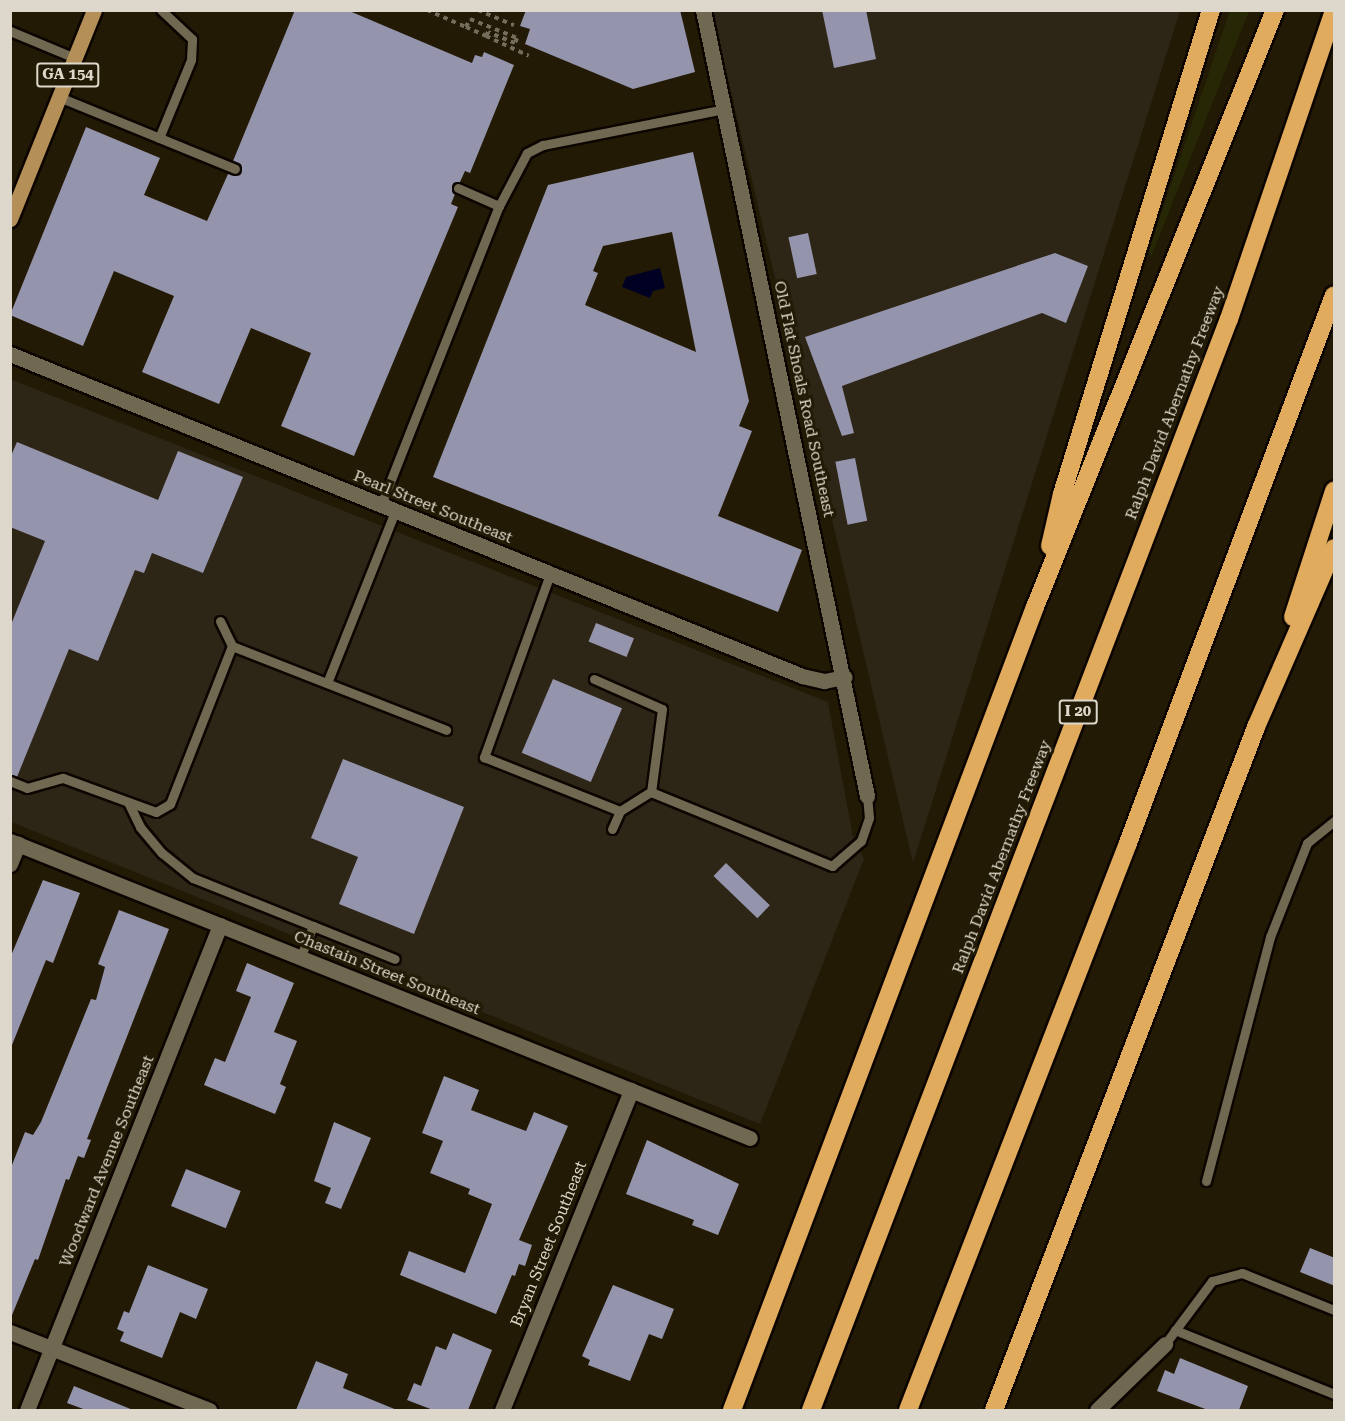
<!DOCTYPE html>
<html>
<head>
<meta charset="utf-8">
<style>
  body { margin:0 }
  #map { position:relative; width:1345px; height:1421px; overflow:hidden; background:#221a05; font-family:"Roboto Serif",serif }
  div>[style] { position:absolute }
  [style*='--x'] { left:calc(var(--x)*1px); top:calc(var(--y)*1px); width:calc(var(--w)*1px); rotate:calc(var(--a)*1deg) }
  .industrial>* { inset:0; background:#2d2515 }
  .green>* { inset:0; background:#262805 }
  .water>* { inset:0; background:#000023 }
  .building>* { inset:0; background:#9594ad; transform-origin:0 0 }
  .path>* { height:4px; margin-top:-2px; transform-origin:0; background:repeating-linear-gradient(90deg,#746d5c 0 4.5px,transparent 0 9px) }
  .roads { filter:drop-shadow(2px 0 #0c0500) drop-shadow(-2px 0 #0c0500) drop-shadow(0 2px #0c0500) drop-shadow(0 -2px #0c0500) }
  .lane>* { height:9px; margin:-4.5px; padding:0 4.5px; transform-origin:4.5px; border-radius:4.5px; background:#716851 }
  .street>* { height:15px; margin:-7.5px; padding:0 7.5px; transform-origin:7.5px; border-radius:7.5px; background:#716851 }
  .primary>* { height:15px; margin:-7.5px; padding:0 7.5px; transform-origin:7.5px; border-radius:7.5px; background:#b49058 }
  .highway>* { height:18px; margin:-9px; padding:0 9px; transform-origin:9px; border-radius:9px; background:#e0ab5c }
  span { translate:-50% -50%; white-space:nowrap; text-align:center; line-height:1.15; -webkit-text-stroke:6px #221a05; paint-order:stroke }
  .shield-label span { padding:2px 4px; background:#221a05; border:2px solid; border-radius:4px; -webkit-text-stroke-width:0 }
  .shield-label { font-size:15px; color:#ddd8cb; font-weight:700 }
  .street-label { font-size:16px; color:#ddd8cb }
  .frame { position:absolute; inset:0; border:12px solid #ddd8cb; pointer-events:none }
</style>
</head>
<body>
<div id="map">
  <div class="industrial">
    <div style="clip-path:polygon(712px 11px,1180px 11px,913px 863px)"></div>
    <div style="clip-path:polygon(10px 379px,828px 702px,853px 837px,864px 859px,760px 1124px,11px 822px)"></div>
  </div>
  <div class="green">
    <div style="clip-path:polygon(1230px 10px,1249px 11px,1151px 257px,1149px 250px)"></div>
  </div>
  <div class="water">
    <div style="clip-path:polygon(660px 268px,665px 288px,653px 291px,650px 298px,622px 287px,626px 277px)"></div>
  </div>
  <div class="building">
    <div style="clip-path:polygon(295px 10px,347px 10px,472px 63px,475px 55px,482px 57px,484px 52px,514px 65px,470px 173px,465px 171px,460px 182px,452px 186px,455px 194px,451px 204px,458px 207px,354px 456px,281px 426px,311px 353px,251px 328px,219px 404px,142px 372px,174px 296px,114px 271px,83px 346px,10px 315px,86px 127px,160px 158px,144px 195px,207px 221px,228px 174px,241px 172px,241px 165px,233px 161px)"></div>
    <div style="clip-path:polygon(526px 10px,680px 10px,695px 72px,633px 89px,525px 44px,530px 29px,520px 26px)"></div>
    <div style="clip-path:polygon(822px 10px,866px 10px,876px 59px,834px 68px)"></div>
    <div style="clip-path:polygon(evenodd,693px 152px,749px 401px,739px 426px,752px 431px,718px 516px,802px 550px,778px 612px,433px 477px,548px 185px,693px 152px,672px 232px,696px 352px,585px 305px,598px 273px,593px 271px,603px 246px,672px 232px)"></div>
    <div style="left:808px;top:233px;width:42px;height:20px;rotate:78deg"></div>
    <div style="clip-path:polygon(1055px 253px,1088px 266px,1066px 323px,1042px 313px,842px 386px,854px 433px,842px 436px,805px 337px)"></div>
    <div style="clip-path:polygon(17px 442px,158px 500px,178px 451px,243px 477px,203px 573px,152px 553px,144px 573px,135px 570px,98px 661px,69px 649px,17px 777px,10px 774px,10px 627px,45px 541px,10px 527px,10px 458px)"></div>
    <div style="left:855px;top:458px;width:64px;height:20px;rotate:79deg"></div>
    <div style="left:596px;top:623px;width:41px;height:20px;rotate:22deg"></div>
    <div style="left:553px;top:679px;width:75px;height:80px;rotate:23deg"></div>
    <div style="clip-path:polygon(343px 759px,464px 807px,414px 934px,339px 904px,358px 857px,311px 838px)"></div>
    <div style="left:726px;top:863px;width:61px;height:18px;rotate:44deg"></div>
    <div style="clip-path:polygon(43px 880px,80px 893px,53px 963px,46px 960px,10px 1050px,10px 958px)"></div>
    <div style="clip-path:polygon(119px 910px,169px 929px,87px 1139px,91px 1140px,84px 1158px,78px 1156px,69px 1180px,66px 1179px,38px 1260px,35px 1259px,10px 1320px,10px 1170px,25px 1132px,33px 1135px,41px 1122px,91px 999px,96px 1000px,105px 967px,98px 964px)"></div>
    <div style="clip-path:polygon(247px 963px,294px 983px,274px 1032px,297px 1041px,280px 1084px,286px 1087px,275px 1114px,204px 1085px,215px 1058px,225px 1062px,251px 997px,236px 991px)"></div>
    <div style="clip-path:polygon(444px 1076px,479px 1090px,471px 1110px,526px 1131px,534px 1112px,568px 1126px,519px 1240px,532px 1245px,525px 1266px,519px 1264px,515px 1276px,512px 1275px,496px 1314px,400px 1275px,409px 1251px,465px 1273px,492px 1204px,468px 1194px,470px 1189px,430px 1173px,443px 1141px,422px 1133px)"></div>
    <div style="clip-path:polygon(334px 1122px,371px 1138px,341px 1209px,325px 1203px,331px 1188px,314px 1181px)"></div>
    <div style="clip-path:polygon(647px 1140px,739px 1184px,718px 1235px,692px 1225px,694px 1220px,626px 1194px)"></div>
    <div style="left:186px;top:1169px;width:59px;height:40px;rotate:22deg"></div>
    <div style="clip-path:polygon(1310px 1248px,1335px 1258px,1335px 1286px,1300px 1272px)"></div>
    <div style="clip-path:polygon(148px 1265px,208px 1289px,196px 1319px,180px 1312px,162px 1358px,120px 1341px,124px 1332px,117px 1329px,124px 1311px,129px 1313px)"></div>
    <div style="clip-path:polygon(613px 1285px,674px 1309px,662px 1339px,649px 1334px,630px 1381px,588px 1365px,590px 1360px,582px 1356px)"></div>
    <div style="clip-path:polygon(453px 1333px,492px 1350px,468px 1410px,433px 1410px,407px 1400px,414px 1383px,421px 1386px,436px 1346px,446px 1350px)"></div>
    <div style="clip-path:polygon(1180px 1358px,1248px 1386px,1239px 1410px,1208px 1410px,1157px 1391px,1165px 1370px,1174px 1374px)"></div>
    <div style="clip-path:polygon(316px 1361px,348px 1374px,343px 1388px,397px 1410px,296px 1410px)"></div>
    <div style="clip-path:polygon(74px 1386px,133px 1410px,86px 1410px,67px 1403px)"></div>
  </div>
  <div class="path">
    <div style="--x:427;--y:10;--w:43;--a:23.6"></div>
    <div style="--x:466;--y:27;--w:9;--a:-63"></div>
    <div style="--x:470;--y:19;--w:51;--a:22"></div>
    <div style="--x:517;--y:38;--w:5;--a:112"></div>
    <div style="--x:515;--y:43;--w:29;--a:-158"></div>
    <div style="--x:488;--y:32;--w:4;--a:117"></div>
    <div style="--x:486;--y:36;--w:47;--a:24.9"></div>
    <div style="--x:478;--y:10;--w:39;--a:23"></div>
    <div style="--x:466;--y:27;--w:22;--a:24"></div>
  </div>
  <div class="roads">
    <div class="lane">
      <div style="--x:10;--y:31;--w:70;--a:22.6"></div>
      <div style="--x:59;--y:97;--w:190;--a:22.2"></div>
      <div style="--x:159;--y:138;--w:84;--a:-67.7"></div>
      <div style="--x:191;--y:60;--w:21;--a:-87"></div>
      <div style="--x:192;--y:39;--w:42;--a:-136.9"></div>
      <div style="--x:458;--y:188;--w:45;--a:23.7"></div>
      <div style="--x:381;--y:505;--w:321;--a:-68.5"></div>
      <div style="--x:499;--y:206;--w:60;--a:-62.2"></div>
      <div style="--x:527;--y:153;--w:18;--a:-27"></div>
      <div style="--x:543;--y:145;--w:185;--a:-11.2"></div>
      <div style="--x:550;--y:574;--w:195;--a:109.8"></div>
      <div style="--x:484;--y:757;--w:146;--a:21.7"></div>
      <div style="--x:620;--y:811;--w:36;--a:-32"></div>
      <div style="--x:220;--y:621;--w:28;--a:64"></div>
      <div style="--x:232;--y:646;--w:230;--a:21.4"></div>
      <div style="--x:594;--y:679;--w:74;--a:23.8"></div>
      <div style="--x:662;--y:709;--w:84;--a:97.5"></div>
      <div style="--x:651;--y:792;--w:196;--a:22.2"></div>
      <div style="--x:832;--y:866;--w:38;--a:-41"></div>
      <div style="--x:861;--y:841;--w:24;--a:-71"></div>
      <div style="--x:869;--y:818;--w:22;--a:-95"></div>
      <div style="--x:327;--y:683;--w:185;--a:-68.4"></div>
      <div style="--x:10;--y:781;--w:18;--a:22"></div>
      <div style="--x:27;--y:788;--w:37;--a:-16"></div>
      <div style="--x:63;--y:778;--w:99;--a:20.1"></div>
      <div style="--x:156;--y:812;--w:16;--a:-30"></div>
      <div style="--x:170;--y:804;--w:170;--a:-68.6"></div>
      <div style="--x:128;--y:802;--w:28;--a:64"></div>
      <div style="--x:140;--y:827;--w:34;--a:50"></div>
      <div style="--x:162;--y:853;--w:40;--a:39"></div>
      <div style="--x:193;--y:878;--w:129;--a:21.8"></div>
      <div style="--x:313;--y:926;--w:35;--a:112"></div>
      <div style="--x:612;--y:829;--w:20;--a:-66"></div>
      <div style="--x:313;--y:926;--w:88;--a:21.9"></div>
      <div style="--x:1206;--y:1181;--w:252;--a:-75.3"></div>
      <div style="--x:1270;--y:937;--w:101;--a:-68.5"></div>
      <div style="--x:1307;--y:843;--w:35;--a:-39"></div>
      <div style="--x:1175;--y:1330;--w:171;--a:21.9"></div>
      <div style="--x:1165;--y:1344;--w:79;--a:-53.3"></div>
      <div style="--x:1212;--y:1281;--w:31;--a:-15"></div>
      <div style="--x:1242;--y:1273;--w:99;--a:21.9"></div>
    </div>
    <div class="street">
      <div style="--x:703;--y:10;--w:803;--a:78.21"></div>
      <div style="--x:10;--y:354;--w:855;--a:22.12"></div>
      <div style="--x:802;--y:676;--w:23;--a:13"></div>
      <div style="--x:824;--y:681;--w:21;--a:-11"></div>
      <div style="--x:10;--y:841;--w:797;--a:21.87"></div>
      <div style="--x:10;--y:864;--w:22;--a:-68"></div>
      <div style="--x:10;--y:1332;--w:214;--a:21.4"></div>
      <div style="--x:27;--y:1410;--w:522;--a:-68.3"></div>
      <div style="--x:502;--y:1410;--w:345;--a:-68"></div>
      <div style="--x:1097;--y:1410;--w:95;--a:-44.1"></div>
    </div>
    <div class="primary">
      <div style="--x:10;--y:219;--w:225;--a:-68.1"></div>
    </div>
    <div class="highway">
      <div style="--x:1050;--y:546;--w:53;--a:-77"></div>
      <div style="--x:1062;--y:494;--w:506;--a:-72.89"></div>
      <div style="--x:1293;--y:617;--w:133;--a:-72"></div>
      <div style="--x:732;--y:1410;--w:858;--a:-69.33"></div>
      <div style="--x:1035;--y:607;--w:643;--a:-68.1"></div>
      <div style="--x:811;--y:1410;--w:1168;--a:-69.04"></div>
      <div style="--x:1229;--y:319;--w:326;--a:-71.2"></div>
      <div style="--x:908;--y:1410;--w:608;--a:-68.79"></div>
      <div style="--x:1128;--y:843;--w:585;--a:-69.4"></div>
      <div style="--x:994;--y:1410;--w:732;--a:-69.01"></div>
      <div style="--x:1256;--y:727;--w:195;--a:-66.5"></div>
    </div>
  </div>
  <div class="shield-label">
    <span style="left:68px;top:75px">GA 154</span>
    <span style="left:1078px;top:712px">I 20</span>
  </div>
  <div class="street-label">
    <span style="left:804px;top:399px;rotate:78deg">Old Flat Shoals Road Southeast</span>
    <span style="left:1175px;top:403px;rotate:-69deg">Ralph David Abernathy Freeway</span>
    <span style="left:433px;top:507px;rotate:22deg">Pearl Street Southeast</span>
    <span style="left:1002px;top:857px;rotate:-69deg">Ralph David Abernathy Freeway</span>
    <span style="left:387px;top:973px;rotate:22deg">Chastain Street Southeast</span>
    <span style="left:107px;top:1161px;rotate:-68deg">Woodward Avenue Southeast</span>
    <span style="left:549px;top:1244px;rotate:-68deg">Bryan Street Southeast</span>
  </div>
  <div class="frame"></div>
</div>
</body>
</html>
